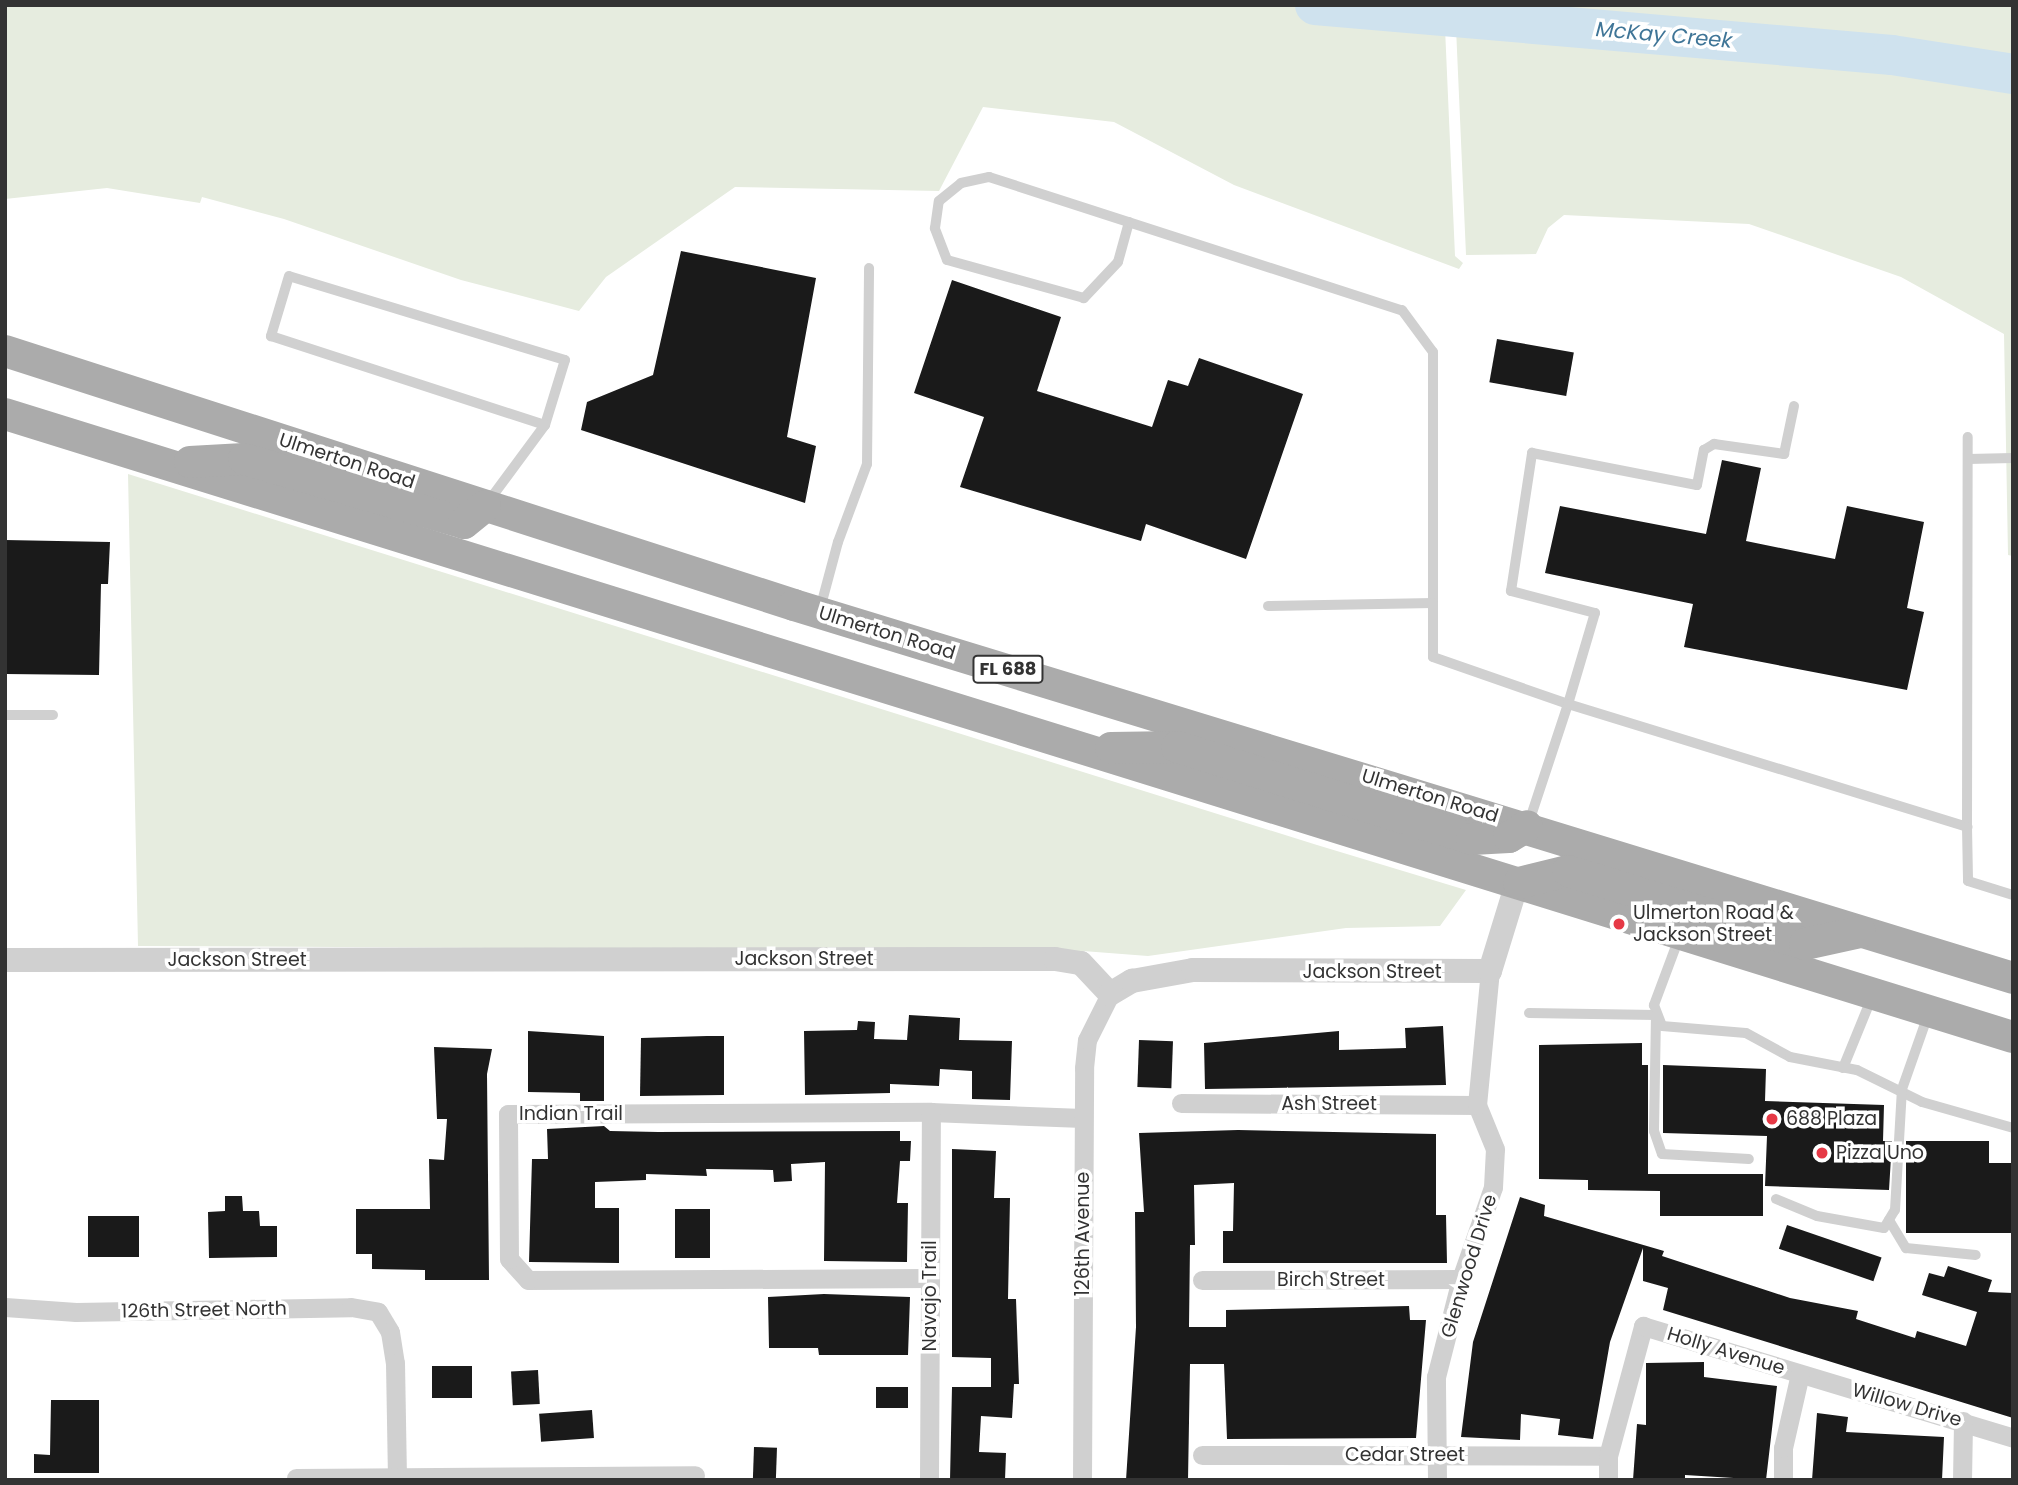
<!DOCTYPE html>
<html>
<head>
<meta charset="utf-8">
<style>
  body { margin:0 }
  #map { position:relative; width:2018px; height:1485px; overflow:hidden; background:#fff; font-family:Poppins,sans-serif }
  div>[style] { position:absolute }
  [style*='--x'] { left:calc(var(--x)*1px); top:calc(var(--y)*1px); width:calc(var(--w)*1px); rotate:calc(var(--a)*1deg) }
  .green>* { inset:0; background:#e6ecdf }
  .river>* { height:40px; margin:-20px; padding:0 20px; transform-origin:20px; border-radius:20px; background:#cfe2ee }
  .building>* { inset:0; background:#1a1a1a; transform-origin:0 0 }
  .service>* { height:10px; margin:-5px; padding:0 5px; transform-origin:5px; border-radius:5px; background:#d0d0d0 }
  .minor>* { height:19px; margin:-9.5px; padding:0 9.5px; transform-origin:9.5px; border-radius:9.5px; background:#d0d0d0 }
  .tertiary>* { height:24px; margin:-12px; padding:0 12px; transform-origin:12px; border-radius:12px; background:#d0d0d0 }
  .primary>* { height:32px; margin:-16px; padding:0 16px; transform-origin:16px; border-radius:16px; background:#ababab }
  .dots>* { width:19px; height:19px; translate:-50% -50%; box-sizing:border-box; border:4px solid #fff; border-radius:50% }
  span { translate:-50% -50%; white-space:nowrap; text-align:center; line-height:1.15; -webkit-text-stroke:7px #fff; paint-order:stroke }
  .shield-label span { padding:2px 5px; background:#fff; border:2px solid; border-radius:5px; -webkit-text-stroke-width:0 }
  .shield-label { font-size:18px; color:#333; font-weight:700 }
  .street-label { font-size:19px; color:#333 }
  .poi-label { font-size:19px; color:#333 }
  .left { translate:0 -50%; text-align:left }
  .water-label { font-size:21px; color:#3f7597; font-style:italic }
  .frame { position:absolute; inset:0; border:7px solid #333; pointer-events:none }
</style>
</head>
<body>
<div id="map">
  <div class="green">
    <div style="clip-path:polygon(5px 5px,1444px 5px,1455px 256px,1463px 263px,1459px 269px,1234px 185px,1114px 122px,983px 107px,939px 191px,735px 187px,606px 277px,579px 311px,461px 280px,284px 219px,202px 197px,200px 203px,107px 188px,5px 199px)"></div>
    <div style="clip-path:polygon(1455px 5px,2013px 5px,2013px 556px,2008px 555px,2004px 334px,1901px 277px,1749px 224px,1564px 215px,1548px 228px,1536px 254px,1466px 255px)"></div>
    <div style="clip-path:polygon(128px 474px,1317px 845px,1466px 890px,1440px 926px,1346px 928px,1148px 956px,1083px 951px,138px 946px)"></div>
  </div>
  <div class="river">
    <div style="--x:1315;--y:5;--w:579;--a:4.95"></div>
    <div style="--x:1892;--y:55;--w:122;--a:8.9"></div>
  </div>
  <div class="building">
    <div style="clip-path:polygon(681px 251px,816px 278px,787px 437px,816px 446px,805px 503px,581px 430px,587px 402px,653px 375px)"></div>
    <div style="clip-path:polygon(952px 280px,1061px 317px,1037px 391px,1152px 427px,1168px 380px,1188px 386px,1199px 358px,1303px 394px,1246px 559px,1146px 524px,1141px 541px,960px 487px,984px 417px,914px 393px)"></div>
    <div style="left:1497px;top:339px;width:78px;height:44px;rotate:10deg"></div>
    <div style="clip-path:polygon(1722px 460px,1761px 468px,1746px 541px,1835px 559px,1847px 506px,1924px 522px,1907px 608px,1924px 612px,1907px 690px,1684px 647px,1693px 604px,1545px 573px,1560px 506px,1706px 534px)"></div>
    <div style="clip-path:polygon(5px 540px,110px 542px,108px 584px,101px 584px,99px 675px,5px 674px)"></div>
    <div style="clip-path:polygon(909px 1015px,960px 1018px,959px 1040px,1012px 1041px,1010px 1100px,972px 1099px,972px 1071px,940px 1069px,939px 1086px,890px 1084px,890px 1093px,805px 1095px,804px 1031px,857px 1030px,858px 1021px,875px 1022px,874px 1039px,907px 1040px)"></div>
    <div style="clip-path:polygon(1443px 1026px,1446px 1085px,1205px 1089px,1204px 1043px,1339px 1031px,1339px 1050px,1406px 1048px,1405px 1028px)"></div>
    <div style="clip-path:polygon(528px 1031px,604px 1036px,604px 1101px,580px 1101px,580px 1093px,528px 1092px)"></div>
    <div style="clip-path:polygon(707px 1036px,724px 1036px,724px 1095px,640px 1096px,641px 1038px)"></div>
    <div style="left:1139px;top:1040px;width:34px;height:47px;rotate:2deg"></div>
    <div style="clip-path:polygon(1642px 1043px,1642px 1065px,1648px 1065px,1648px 1174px,1763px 1174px,1763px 1216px,1660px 1216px,1660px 1191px,1588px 1190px,1588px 1180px,1539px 1179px,1539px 1045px)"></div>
    <div style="clip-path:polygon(434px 1047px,492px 1049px,487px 1074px,489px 1280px,425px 1280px,425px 1270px,372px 1269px,372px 1254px,356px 1254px,356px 1209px,430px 1209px,429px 1159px,444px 1160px,447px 1119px,437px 1119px)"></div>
    <div style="clip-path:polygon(1663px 1065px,1766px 1069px,1765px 1101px,1884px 1105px,1883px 1141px,1892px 1141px,1889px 1190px,1765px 1186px,1767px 1136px,1663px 1133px)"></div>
    <div style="clip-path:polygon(604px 1126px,610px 1131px,658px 1132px,900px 1131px,900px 1141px,911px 1141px,910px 1161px,900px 1161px,897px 1203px,908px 1203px,907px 1262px,824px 1261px,825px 1162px,791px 1164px,792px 1181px,774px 1182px,773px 1170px,706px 1169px,707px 1176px,646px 1174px,646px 1180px,595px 1182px,595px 1208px,619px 1208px,619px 1263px,529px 1262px,532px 1159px,548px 1159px,547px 1129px)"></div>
    <div style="clip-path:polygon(1238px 1130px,1436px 1134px,1436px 1215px,1446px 1215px,1447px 1263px,1223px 1263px,1223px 1231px,1233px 1231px,1234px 1183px,1194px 1185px,1195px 1245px,1190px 1245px,1189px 1327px,1226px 1327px,1226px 1310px,1409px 1306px,1410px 1320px,1426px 1320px,1416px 1438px,1227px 1439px,1224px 1364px,1190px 1364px,1188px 1480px,1126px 1480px,1136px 1327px,1135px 1212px,1144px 1212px,1139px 1133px)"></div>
    <div style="clip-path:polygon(1906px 1141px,1989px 1141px,1989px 1163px,2013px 1163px,2013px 1233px,1906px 1233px)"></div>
    <div style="clip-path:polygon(952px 1149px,996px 1151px,994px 1198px,1010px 1198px,1008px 1299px,1016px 1299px,1019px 1384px,1014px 1384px,1012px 1418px,981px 1416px,979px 1452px,1006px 1453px,1005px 1480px,950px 1480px,952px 1387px,991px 1387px,991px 1358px,952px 1357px)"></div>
    <div style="clip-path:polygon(225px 1196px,242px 1196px,243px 1211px,259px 1211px,260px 1226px,277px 1226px,277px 1257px,209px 1258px,208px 1212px,225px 1211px)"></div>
    <div style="clip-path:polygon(1520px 1197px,1545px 1205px,1544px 1216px,1664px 1251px,1662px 1256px,1790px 1298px,1858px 1311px,1856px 1319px,1915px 1338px,1917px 1331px,1966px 1346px,1977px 1312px,1922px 1295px,1929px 1273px,1944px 1277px,1948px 1266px,1992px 1280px,1988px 1292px,2013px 1293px,2013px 1418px,1663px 1310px,1668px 1288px,1643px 1281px,1643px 1248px,1610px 1342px,1593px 1439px,1558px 1435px,1560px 1419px,1521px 1414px,1520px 1440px,1461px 1437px,1473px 1342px)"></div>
    <div style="left:675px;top:1209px;width:35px;height:49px"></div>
    <div style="left:139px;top:1216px;width:41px;height:51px;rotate:90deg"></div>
    <div style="left:1787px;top:1225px;width:100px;height:25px;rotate:19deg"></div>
    <div style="clip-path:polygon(824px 1294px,910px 1297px,908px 1355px,819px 1355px,818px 1348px,769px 1348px,768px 1297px)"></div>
    <div style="clip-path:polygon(1704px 1362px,1704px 1377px,1777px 1386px,1766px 1480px,1685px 1475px,1685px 1480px,1633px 1480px,1637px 1424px,1646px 1425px,1646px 1363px)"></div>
    <div style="left:472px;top:1366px;width:32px;height:40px;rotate:90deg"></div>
    <div style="left:538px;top:1370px;width:34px;height:27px;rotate:87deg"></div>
    <div style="left:876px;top:1387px;width:32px;height:21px"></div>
    <div style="clip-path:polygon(51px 1400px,99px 1400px,99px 1473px,34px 1473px,34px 1454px,50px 1455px)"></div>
    <div style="left:592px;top:1410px;width:28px;height:53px;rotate:86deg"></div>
    <div style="clip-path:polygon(1817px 1413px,1848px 1417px,1846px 1432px,1944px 1437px,1942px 1480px,1812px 1480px)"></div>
    <div style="left:754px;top:1447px;width:23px;height:32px;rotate:2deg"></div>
  </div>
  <div class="service">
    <div style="--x:1129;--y:222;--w:41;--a:105.4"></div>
    <div style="--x:1118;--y:262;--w:50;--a:133.4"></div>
    <div style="--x:1084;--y:298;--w:142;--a:-164.5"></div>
    <div style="--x:947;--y:260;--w:34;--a:-111"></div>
    <div style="--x:935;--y:228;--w:27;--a:-82"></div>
    <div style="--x:939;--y:201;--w:28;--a:-39"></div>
    <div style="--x:961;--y:183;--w:29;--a:-12"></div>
    <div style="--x:989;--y:177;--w:434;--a:17.9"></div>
    <div style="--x:1402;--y:310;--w:52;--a:53.6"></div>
    <div style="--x:1433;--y:352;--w:305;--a:90"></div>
    <div style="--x:1433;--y:657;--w:143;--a:19.2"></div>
    <div style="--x:1568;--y:704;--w:95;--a:-73.5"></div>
    <div style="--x:1595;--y:613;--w:87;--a:-165.3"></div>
    <div style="--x:1511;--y:591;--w:140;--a:-81.3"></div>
    <div style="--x:1532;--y:453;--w:168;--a:11"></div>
    <div style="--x:1697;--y:485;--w:36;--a:-79"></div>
    <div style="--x:1704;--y:450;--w:12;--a:-31"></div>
    <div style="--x:1714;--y:444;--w:71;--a:8.1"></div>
    <div style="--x:1784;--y:454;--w:49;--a:-78.2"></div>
    <div style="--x:1968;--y:459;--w:45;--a:-1.3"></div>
    <div style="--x:488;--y:502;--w:96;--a:-53.5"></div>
    <div style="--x:545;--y:425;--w:68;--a:-72.9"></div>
    <div style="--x:565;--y:360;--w:288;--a:-163.1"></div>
    <div style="--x:289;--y:276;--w:63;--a:106.7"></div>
    <div style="--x:271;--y:336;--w:288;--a:18"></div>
    <div style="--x:1268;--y:606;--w:165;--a:-1"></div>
    <div style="--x:820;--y:609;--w:69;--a:-75"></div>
    <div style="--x:838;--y:542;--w:83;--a:-69.6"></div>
    <div style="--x:867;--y:464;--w:196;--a:-89.4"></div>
    <div style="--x:5;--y:715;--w:48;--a:0"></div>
    <div style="--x:1529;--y:822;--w:124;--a:-71.7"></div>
    <div style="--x:1568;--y:704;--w:418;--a:17.1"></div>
    <div style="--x:1967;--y:827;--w:390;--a:-89.9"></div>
    <div style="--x:1967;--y:827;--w:54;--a:88.9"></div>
    <div style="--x:1968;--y:881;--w:47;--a:17.3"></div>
    <div style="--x:1679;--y:938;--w:72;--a:110.5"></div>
    <div style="--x:1654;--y:1005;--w:22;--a:69"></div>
    <div style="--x:1662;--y:1026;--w:84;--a:4.8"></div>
    <div style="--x:1746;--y:1033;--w:50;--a:28.6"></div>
    <div style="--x:1790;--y:1057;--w:68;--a:11"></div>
    <div style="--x:1857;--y:1070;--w:72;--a:26.2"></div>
    <div style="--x:1922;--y:1102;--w:95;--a:15.9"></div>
    <div style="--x:1529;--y:1013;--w:127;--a:0.9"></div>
    <div style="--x:1656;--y:1015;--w:116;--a:91"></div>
    <div style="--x:1654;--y:1131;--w:24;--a:71"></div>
    <div style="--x:1662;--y:1154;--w:87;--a:3.3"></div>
    <div style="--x:1843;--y:1068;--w:77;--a:-67.8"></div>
    <div style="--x:1776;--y:1199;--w:44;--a:22.5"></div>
    <div style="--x:1817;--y:1216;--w:68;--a:10.2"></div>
    <div style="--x:1884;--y:1228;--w:21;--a:-59"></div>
    <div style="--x:1895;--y:1210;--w:121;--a:-86.7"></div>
    <div style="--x:1902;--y:1089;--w:78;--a:-70.6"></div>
    <div style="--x:1889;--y:1220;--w:33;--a:59"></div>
    <div style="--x:1906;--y:1248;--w:70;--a:5.7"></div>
  </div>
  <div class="minor">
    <div style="--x:1181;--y:1103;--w:296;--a:0.4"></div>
    <div style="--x:929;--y:1278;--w:401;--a:179.7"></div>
    <div style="--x:528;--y:1280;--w:28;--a:-132"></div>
    <div style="--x:509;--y:1259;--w:145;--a:-90.4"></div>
    <div style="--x:508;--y:1114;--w:423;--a:-0.3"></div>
    <div style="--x:931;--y:1112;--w:152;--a:2.3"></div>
    <div style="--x:1202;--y:1280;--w:259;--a:-0.2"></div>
    <div style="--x:5;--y:1307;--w:71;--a:4"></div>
    <div style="--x:76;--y:1312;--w:275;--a:-1"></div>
    <div style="--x:351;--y:1307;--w:27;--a:10"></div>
    <div style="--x:378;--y:1312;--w:23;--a:59"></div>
    <div style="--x:390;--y:1332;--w:31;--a:81"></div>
    <div style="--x:395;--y:1363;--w:117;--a:89"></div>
    <div style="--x:1202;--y:1455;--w:406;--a:0.1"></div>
    <div style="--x:296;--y:1478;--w:399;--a:-0.4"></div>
    <div style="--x:929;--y:1480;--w:368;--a:-89.7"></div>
    <div style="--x:1082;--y:1480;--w:412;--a:-89.7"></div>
    <div style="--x:1084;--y:1068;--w:28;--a:-84"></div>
    <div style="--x:1087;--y:1040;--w:51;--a:-63.4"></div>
    <div style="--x:1437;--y:1480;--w:103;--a:-90.6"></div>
    <div style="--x:1436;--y:1377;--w:101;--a:-75.7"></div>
    <div style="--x:1461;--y:1279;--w:97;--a:-70.8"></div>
    <div style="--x:1493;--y:1187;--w:38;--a:-87"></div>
    <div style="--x:1495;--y:1149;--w:48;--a:-112.2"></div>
    <div style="--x:1477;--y:1105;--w:135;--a:-84.5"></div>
    <div style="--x:1608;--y:1480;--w:24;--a:-90"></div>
    <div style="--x:1608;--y:1456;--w:135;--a:-74.9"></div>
    <div style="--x:1643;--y:1326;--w:387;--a:16.8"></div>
    <div style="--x:1783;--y:1480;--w:32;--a:-90"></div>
    <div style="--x:1783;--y:1448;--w:76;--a:-77.1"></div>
    <div style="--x:1962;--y:1480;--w:59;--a:-89"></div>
  </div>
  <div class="tertiary">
    <div style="--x:5;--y:960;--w:1050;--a:-0.05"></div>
    <div style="--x:1055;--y:959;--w:26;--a:9"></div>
    <div style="--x:1081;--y:963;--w:42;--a:46.9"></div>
    <div style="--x:1110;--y:994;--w:26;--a:-31"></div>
    <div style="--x:1132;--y:981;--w:62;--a:-10.2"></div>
    <div style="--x:1193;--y:970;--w:297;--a:0.2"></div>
    <div style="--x:1490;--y:971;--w:92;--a:-72.9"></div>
  </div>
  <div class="primary">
    <div style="--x:5;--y:351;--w:829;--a:17.84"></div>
    <div style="--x:794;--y:605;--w:1275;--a:17.01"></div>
    <div style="--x:5;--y:414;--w:2102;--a:17.24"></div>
    <div style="--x:190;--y:462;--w:54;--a:-3.2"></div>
    <div style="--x:244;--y:459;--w:229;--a:16.2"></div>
    <div style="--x:464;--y:523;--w:27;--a:-39"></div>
    <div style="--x:1111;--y:748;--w:66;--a:-0.9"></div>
    <div style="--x:1177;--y:747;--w:309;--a:17.3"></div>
    <div style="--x:1472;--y:839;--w:37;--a:-3"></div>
    <div style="--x:1509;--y:837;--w:21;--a:-31"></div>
    <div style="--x:1519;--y:883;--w:50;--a:-13.8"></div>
    <div style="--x:1568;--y:871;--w:248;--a:17.1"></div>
    <div style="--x:1805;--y:944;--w:56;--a:-12.3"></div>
  </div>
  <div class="dots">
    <div style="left:1619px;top:924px;background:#e63946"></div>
    <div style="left:1772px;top:1119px;background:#e63946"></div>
    <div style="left:1822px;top:1153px;background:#e63946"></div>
  </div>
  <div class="shield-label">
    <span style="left:1008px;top:669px">FL 688</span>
  </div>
  <div class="street-label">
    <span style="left:347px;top:461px;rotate:18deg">Ulmerton Road</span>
    <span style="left:887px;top:633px;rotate:17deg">Ulmerton Road</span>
    <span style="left:1430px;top:796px;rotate:17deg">Ulmerton Road</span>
    <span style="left:804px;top:959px">Jackson Street</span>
    <span style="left:237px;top:960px">Jackson Street</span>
    <span style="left:1372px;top:972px">Jackson Street</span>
    <span style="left:1329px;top:1104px">Ash Street</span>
    <span style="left:571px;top:1114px">Indian Trail</span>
    <span style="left:1083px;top:1234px;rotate:-90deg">126th Avenue</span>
    <span style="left:1469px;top:1266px;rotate:-73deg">Glenwood Drive</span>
    <span style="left:1331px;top:1280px">Birch Street</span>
    <span style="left:930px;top:1296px;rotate:-90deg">Navajo Trail</span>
    <span style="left:204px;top:1310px;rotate:-1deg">126th Street North</span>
    <span style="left:1726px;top:1351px;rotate:17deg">Holly Avenue</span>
    <span style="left:1907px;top:1405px;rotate:16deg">Willow Drive</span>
    <span style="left:1405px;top:1455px">Cedar Street</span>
  </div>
  <div class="poi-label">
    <span class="left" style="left:1633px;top:924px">Ulmerton Road &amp;<br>Jackson Street</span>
    <span class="left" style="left:1786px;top:1119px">688 Plaza</span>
    <span class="left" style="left:1836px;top:1153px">Pizza Uno</span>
  </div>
  <div class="water-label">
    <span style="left:1664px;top:35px;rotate:5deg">McKay Creek</span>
  </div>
  <div class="frame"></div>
</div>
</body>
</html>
